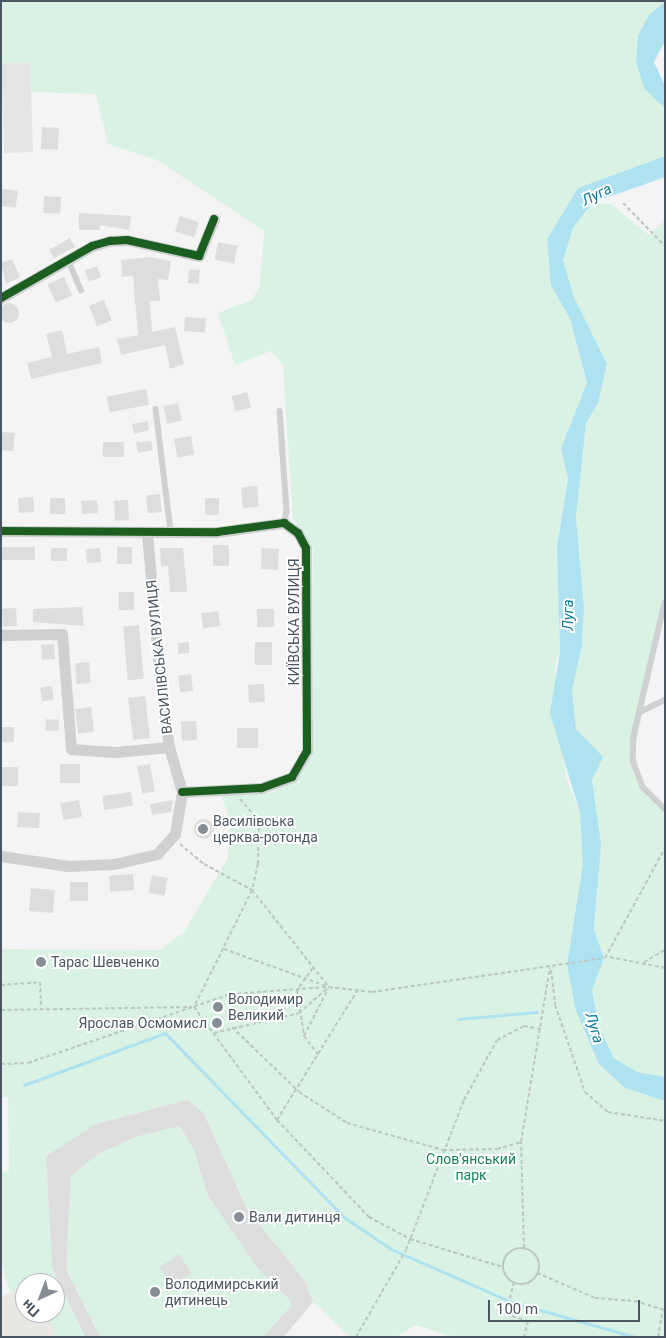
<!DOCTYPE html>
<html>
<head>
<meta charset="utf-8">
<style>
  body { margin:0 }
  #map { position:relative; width:666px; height:1338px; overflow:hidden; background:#f4f4f4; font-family:Roboto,sans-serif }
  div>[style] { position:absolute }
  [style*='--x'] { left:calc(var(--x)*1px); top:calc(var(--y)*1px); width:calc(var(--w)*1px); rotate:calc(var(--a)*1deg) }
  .commercial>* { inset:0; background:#e8e7e3 }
  .education>* { inset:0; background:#e6e5e6; transform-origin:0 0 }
  .green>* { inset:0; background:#d9f2e3 }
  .water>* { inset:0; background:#aee2f0 }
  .stream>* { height:3px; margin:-1.5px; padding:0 1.5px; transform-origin:1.5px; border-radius:1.5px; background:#aee2f0 }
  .building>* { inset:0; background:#ddddde; transform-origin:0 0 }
  .round { border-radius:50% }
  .path>* { height:2px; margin-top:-1px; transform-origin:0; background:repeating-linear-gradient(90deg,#bcc7c4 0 4px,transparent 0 6.5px) }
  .path>.ring { margin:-1px; padding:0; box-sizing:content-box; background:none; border:2px solid #bcc7c4; border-radius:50% }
  .service>* { height:5.5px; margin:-2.75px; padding:0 2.75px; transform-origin:2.75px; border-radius:2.75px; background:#ced0d2 }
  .minor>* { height:11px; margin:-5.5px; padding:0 5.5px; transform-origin:5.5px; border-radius:5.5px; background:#ced0d2 }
  .cycleway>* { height:8px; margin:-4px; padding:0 4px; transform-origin:4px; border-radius:4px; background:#1b5e20 }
  .dots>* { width:14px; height:14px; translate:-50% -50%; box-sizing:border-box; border:2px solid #fff; border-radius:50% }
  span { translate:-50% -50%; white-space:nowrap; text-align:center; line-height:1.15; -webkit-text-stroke:4px #fff; paint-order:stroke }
  .street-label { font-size:14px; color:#4a5661 }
  .poi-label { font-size:14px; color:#4a5661 }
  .left { translate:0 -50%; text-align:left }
  .right { translate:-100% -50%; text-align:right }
  .park-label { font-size:14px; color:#17864f }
  .water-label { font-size:15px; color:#0c7c9b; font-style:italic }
  .frame { position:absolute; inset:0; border:2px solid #4a5661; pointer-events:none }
  .north { position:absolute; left:15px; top:1273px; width:50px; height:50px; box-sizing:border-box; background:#fff; border:1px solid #b7bbc0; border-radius:50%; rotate:223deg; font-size:14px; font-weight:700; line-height:20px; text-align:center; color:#4a5661 }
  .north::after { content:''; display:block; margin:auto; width:18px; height:22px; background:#868d94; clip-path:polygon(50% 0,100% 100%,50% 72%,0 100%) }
  .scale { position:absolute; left:488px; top:1300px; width:152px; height:22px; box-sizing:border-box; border:2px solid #4a5661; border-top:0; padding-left:6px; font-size:15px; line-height:18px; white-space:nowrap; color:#4a5661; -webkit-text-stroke:4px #fff; paint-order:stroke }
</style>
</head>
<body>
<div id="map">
  <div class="commercial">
    <div style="clip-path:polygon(25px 1285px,25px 1313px,46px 1313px,58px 1337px,1px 1337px,1px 1297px)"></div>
  </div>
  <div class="education">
    <div style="left:30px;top:62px;width:90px;height:29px;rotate:88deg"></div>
  </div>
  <div class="green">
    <div style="clip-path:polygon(1px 1px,665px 1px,638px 36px,665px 108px,665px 156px,578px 188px,547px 239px,551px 285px,570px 319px,587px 384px,561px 448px,568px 479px,557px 546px,560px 652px,555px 667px,566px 778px,580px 813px,583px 864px,567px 964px,625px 1088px,665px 1101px,665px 1337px,454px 1337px,416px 1325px,396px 1337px,350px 1337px,313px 1302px,305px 1281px,247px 1209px,203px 1112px,187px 1100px,96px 1124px,46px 1156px,52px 1267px,85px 1337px,58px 1337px,46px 1313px,55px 1313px,55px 1283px,25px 1283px,10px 1293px,1px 1261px,1px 1172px,9px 1171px,8px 1097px,1px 1097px,1px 949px,160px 950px,184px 932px,228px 858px,229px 819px,221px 794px,270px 793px,295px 782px,313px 754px,313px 549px,293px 519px,283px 365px,271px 351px,235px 365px,218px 313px,252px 300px,260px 285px,264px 231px,157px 160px,108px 144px,96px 94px,31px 92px,30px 62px,2px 63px)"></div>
    <div style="clip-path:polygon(592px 203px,611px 204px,649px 235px,665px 220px,665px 603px,633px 760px,643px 787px,665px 809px,665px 1077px,637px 1072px,614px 1058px,599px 1027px,592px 989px,604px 958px,594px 930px,598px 893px,592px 780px,602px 757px,576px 729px,572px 690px,582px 646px,584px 607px,576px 517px,586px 423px,598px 403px,607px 364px,574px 297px,563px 260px,573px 228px)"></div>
    <div style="clip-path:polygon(180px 1126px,194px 1150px,208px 1196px,258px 1269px,289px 1299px,291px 1306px,263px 1337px,100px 1337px,66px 1269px,71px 1176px,98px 1153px,135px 1137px)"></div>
  </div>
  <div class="water">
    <div style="clip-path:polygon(665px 2px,665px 41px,654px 62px,665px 86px,665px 108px,644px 88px,636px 61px,638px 36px,649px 15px)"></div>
    <div style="clip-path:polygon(665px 156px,665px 177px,592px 203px,573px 228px,563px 260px,574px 297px,607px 364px,598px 403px,586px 423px,576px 517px,584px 607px,582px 646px,572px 690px,576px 729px,603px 757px,592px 780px,601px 844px,594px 930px,604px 958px,592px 990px,599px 1027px,614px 1058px,637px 1072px,665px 1077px,665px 1101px,625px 1088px,599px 1064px,576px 1011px,567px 964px,583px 864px,580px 813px,550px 713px,560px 652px,557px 546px,568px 479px,561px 448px,587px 383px,570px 319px,551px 285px,547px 239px,578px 188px)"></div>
  </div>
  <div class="stream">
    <div style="--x:458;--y:1019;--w:79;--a:-5.1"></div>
    <div style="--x:24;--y:1085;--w:150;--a:-20.2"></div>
    <div style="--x:165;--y:1033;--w:258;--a:45.8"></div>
    <div style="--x:345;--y:1218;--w:55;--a:34"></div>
    <div style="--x:391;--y:1249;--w:132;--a:23.7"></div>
    <div style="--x:512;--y:1302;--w:128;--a:15.9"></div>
  </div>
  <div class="building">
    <div style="left:42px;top:127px;width:17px;height:22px;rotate:3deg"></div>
    <div style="left:2px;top:189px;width:16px;height:17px;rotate:7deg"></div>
    <div style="left:44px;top:196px;width:17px;height:17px;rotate:3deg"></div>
    <div style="clip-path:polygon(79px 213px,131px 216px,129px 230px,100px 225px,100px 230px,79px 230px)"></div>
    <div style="left:180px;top:216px;width:20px;height:16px;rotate:18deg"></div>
    <div style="left:70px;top:238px;width:10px;height:24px;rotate:61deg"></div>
    <div style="left:218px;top:242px;width:20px;height:18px;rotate:11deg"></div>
    <div style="clip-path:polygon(150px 257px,171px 261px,168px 280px,158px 279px,160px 301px,150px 301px,152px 332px,175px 327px,184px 364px,170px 369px,165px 345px,121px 355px,117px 339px,138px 335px,133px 276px,122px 277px,121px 260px)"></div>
    <div style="clip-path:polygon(12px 259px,20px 277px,6px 284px,1px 263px)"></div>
    <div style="left:97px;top:266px;width:12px;height:13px;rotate:70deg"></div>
    <div style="left:189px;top:269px;width:11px;height:14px;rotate:5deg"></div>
    <div style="left:64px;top:277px;width:20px;height:18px;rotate:66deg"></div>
    <div style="left:104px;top:300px;width:22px;height:16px;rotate:69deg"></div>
    <div class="round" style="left:-1px;top:303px;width:20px;height:20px"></div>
    <div style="left:185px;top:317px;width:21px;height:14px;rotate:5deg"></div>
    <div style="clip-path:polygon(62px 330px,67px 354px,99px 347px,102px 363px,31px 379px,27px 363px,52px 357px,46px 334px)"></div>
    <div style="left:146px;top:389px;width:16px;height:40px;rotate:79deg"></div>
    <div style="left:247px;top:392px;width:16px;height:16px;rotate:75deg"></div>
    <div style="left:178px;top:403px;width:18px;height:15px;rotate:77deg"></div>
    <div style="clip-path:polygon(148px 421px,149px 430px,134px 434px,132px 424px)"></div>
    <div style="clip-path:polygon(1px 432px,15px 433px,13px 451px,1px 450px)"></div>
    <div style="left:191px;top:436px;width:19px;height:17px;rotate:81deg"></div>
    <div style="clip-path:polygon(151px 441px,153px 450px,138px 453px,136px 442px)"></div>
    <div style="left:103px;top:442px;width:21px;height:15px"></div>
    <div style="left:257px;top:486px;width:21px;height:16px;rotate:85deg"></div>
    <div style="left:160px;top:494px;width:18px;height:14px;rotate:84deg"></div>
    <div style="left:33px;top:497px;width:15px;height:15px;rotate:86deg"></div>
    <div style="left:50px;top:498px;width:15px;height:16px"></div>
    <div style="left:205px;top:498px;width:14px;height:17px"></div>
    <div style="left:97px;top:500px;width:13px;height:16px;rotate:86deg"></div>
    <div style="left:128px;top:500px;width:20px;height:14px;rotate:87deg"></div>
    <div style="left:213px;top:545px;width:16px;height:21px"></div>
    <div style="left:1px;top:547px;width:34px;height:13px"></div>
    <div style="left:117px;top:547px;width:15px;height:17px"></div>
    <div style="left:51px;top:548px;width:16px;height:13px"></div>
    <div style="left:100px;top:548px;width:14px;height:14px;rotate:86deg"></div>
    <div style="clip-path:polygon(160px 548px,183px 548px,187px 592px,170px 592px,168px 566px,161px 566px)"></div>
    <div style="left:262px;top:548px;width:17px;height:21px;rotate:3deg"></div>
    <div style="left:134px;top:592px;width:18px;height:15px;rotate:90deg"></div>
    <div style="clip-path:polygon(82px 607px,84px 626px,33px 622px,33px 609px)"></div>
    <div style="left:16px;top:608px;width:18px;height:14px;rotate:87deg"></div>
    <div style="left:274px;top:609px;width:18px;height:17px;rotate:90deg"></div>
    <div style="left:218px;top:611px;width:15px;height:17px;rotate:82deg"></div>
    <div style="left:139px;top:625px;width:54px;height:16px;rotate:85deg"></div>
    <div style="clip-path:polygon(189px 642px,189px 653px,178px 654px,178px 643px)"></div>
    <div style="left:255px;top:642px;width:17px;height:23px"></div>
    <div style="left:54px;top:644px;width:15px;height:13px;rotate:86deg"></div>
    <div style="left:89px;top:662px;width:21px;height:14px;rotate:85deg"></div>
    <div style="left:191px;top:674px;width:17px;height:13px;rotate:83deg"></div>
    <div style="left:264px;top:684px;width:18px;height:16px;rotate:87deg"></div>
    <div style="left:52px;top:686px;width:14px;height:12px;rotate:82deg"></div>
    <div style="left:145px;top:696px;width:42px;height:17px;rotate:83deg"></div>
    <div style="left:91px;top:707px;width:25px;height:16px;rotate:83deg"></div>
    <div style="left:46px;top:719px;width:13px;height:11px;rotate:4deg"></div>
    <div style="left:196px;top:721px;width:19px;height:15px;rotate:87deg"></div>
    <div style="left:2px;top:727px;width:12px;height:15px"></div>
    <div style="left:237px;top:728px;width:21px;height:20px"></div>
    <div style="left:60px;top:764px;width:20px;height:19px"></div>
    <div style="left:150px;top:764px;width:28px;height:13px;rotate:80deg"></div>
    <div style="left:1px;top:767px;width:17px;height:19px"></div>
    <div style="left:131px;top:792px;width:14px;height:29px;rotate:82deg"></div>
    <div style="left:79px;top:800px;width:17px;height:19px;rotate:80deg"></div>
    <div style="clip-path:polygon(173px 800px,171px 812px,152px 815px,150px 804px)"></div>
    <div style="left:18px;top:812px;width:22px;height:15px;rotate:3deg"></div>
    <div class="round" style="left:194px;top:819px;width:20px;height:20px"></div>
    <div style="left:133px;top:874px;width:16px;height:24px;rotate:86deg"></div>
    <div style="left:152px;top:875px;width:16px;height:18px;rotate:11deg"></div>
    <div style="left:70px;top:882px;width:18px;height:19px"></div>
    <div style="left:31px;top:888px;width:24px;height:23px;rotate:5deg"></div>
    <div style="clip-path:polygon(187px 1100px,203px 1112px,247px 1209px,305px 1281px,313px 1302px,284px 1337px,263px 1337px,291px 1306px,289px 1299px,258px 1269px,208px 1196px,194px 1150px,180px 1126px,135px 1137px,98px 1154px,71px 1176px,66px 1269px,100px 1337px,85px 1337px,52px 1267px,46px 1156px,96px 1124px)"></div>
    <div style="left:179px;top:1254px;width:23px;height:24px;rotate:56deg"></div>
  </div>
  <div class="path">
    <div style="--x:623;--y:203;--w:60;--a:45.7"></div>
    <div style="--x:240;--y:799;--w:29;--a:49"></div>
    <div style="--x:259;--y:821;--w:43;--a:91.3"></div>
    <div style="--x:258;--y:864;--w:27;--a:103"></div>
    <div style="--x:252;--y:890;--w:131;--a:116.4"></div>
    <div style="--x:194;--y:1007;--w:140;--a:53.7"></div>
    <div style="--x:277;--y:1120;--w:134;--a:46.5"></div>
    <div style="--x:369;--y:1217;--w:47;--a:28.2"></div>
    <div style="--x:410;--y:1239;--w:97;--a:16.8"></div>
    <div style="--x:180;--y:844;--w:31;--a:40"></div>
    <div style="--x:204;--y:864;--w:55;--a:28.4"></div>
    <div style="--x:252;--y:890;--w:124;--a:51.6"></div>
    <div style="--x:224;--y:949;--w:112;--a:19.9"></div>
    <div style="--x:329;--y:987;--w:43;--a:6.6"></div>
    <div style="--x:372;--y:992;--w:235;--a:-8.3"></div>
    <div style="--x:605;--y:958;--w:125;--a:-61.4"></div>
    <div style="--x:610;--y:957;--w:56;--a:11.3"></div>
    <div style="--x:644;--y:962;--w:24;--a:-30"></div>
    <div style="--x:313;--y:968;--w:27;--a:126"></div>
    <div style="--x:297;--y:990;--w:47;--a:81.3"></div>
    <div style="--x:304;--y:1036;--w:25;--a:53"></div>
    <div style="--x:551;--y:970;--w:35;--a:83"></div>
    <div style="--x:555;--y:1005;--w:92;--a:71"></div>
    <div style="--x:585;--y:1092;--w:30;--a:41"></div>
    <div style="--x:608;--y:1112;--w:58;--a:9"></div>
    <div style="--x:1;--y:985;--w:39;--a:-4"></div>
    <div style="--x:40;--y:982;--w:28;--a:88"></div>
    <div style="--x:1;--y:1010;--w:190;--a:-0.9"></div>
    <div style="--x:232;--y:1027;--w:93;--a:44.1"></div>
    <div style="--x:299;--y:1092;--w:57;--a:32.9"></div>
    <div style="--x:347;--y:1123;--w:100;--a:15.7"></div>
    <div style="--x:443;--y:1150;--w:54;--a:-1.1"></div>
    <div style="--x:497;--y:1149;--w:25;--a:-16"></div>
    <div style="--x:214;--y:1033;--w:87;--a:-13.2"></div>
    <div style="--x:299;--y:1013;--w:40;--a:-41"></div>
    <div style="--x:304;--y:1036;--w:53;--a:-62.9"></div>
    <div style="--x:1;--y:1060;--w:33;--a:90"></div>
    <div style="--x:1;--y:1064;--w:27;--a:-2"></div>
    <div style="--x:28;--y:1063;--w:214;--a:-18.8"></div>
    <div style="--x:231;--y:994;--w:96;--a:-4.2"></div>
    <div style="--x:277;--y:1120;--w:152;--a:-58.2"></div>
    <div style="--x:524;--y:1248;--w:106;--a:-91.6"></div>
    <div style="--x:521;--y:1142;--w:177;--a:-80.6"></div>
    <div class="ring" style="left:503px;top:1248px;width:34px;height:34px"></div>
    <div style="--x:537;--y:1273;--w:63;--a:23.3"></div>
    <div style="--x:595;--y:1298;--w:40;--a:4.3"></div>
    <div style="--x:635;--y:1301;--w:31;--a:17"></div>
    <div style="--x:514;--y:1282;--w:33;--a:104"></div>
    <div style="--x:506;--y:1314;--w:23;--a:18"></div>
    <div style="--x:528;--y:1321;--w:16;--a:104"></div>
    <div style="--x:356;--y:1337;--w:100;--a:-60.1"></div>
    <div style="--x:406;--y:1250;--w:161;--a:-68.9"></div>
    <div style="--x:464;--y:1100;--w:68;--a:-61.2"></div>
    <div style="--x:497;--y:1040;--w:30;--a:-27"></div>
    <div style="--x:524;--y:1026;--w:17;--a:10"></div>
    <div style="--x:658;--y:1337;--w:27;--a:-80"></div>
  </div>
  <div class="service">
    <div style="--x:68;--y:259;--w:34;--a:67"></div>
    <div style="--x:156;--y:409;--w:124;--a:83"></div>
    <div style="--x:280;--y:411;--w:101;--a:86"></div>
    <div style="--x:287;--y:512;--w:11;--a:105"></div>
    <div style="--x:665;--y:603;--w:137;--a:103.1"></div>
    <div style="--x:634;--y:736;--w:24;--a:92"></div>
    <div style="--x:633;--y:760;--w:29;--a:70"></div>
    <div style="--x:643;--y:787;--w:31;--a:45"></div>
    <div style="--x:640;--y:712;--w:28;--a:-26"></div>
  </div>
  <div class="minor">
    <div style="--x:1;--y:298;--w:105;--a:-29.7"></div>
    <div style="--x:92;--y:246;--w:19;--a:-16"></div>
    <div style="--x:110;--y:241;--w:17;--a:-3"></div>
    <div style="--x:127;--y:240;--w:74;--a:12.5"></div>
    <div style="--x:199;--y:256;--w:40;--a:-68"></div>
    <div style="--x:1;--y:531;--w:216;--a:0.3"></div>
    <div style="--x:217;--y:532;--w:68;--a:-7.7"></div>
    <div style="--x:284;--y:523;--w:17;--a:36"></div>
    <div style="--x:298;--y:533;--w:17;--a:62"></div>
    <div style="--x:306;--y:548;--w:203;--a:89.7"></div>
    <div style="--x:307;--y:751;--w:30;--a:120"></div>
    <div style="--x:292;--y:777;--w:33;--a:160"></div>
    <div style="--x:261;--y:788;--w:79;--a:177.1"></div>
    <div style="--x:1;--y:635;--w:61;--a:-0.9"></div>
    <div style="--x:62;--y:634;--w:115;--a:85.5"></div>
    <div style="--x:71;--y:749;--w:44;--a:3.9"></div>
    <div style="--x:115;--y:752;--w:54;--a:-5.3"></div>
    <div style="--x:1;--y:856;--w:68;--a:8.5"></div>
    <div style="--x:68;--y:866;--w:46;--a:-2.5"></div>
    <div style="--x:114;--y:864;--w:44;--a:-13.1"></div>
    <div style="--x:157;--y:854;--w:27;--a:-48"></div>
    <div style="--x:175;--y:834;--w:43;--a:-80.5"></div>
    <div style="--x:182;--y:792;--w:47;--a:-106.1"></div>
    <div style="--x:169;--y:747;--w:66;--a:-97.9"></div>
    <div style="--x:160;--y:682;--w:150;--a:-95"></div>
  </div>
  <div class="cycleway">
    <div style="--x:1;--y:298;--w:105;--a:-29.7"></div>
    <div style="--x:92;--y:246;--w:19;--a:-16"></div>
    <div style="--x:110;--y:241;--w:17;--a:-3"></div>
    <div style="--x:127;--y:240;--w:74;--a:12.5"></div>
    <div style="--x:199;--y:256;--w:40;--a:-68"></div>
    <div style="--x:1;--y:531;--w:216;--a:0.3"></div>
    <div style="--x:217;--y:532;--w:68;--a:-7.7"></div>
    <div style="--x:284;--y:523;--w:17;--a:36"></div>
    <div style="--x:298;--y:533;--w:17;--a:62"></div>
    <div style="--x:306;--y:548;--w:203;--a:89.7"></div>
    <div style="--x:307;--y:751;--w:30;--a:120"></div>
    <div style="--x:292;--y:777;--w:33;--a:160"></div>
    <div style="--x:261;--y:788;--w:79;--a:177.1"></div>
  </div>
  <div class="dots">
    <div style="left:203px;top:829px;background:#868d94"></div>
    <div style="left:41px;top:962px;background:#868d94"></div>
    <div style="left:218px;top:1007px;background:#868d94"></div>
    <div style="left:217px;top:1023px;background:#868d94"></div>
    <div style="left:239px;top:1217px;background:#868d94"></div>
    <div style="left:155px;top:1292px;background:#868d94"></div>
  </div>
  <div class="street-label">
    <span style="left:294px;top:622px;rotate:-90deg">КИЇВСЬКА ВУЛИЦЯ</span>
    <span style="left:159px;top:657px;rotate:-96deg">ВАСИЛІВСЬКА ВУЛИЦЯ</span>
  </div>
  <div class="poi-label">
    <span class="left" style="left:213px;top:829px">Василівська<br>церква-ротонда</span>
    <span class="left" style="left:51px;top:962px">Тарас Шевченко</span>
    <span class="left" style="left:228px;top:1007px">Володимир<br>Великий</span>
    <span class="right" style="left:207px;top:1023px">Ярослав Осмомисл</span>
    <span class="left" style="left:249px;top:1217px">Вали дитинця</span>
    <span class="left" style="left:165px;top:1292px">Володимирський<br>дитинець</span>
  </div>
  <div class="park-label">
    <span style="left:471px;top:1167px">Слов'янський<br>парк</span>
  </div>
  <div class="water-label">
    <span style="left:597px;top:195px;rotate:-27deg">Луга</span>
    <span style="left:569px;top:615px;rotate:-90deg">Луга</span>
    <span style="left:594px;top:1028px;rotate:74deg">Луга</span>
  </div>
  <div class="frame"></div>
  <div class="north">Пн</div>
  <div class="scale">100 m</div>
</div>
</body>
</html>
